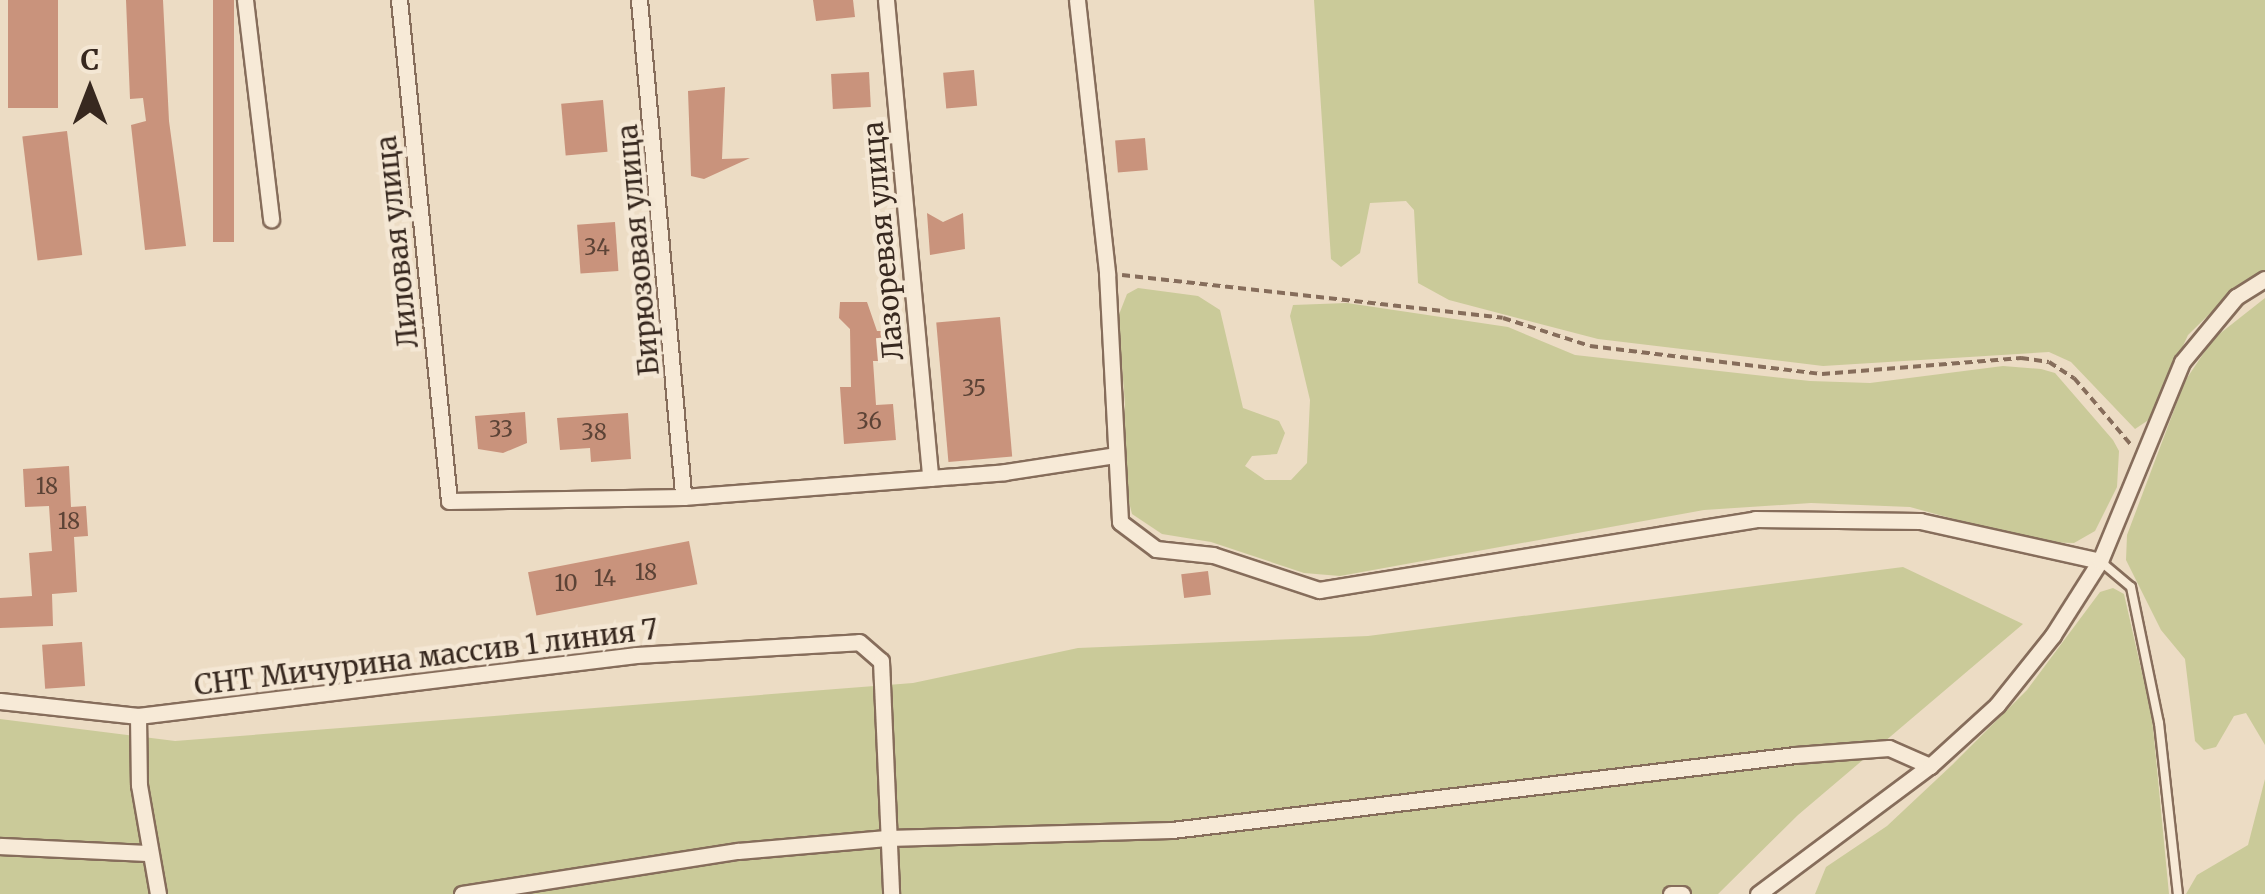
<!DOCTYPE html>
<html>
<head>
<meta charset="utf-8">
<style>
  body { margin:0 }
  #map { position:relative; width:2265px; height:894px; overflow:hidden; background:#ecdcc4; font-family:Merriweather,serif }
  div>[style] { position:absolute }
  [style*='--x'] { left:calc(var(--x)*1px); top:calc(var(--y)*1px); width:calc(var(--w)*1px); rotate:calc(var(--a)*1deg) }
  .green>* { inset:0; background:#caca99 }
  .building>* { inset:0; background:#c9937c; transform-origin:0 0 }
  .path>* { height:4px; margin-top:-2px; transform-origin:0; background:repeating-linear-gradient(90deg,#866d5b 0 8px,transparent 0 13px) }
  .roads { filter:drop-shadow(2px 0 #866d5b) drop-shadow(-2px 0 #866d5b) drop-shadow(0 2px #866d5b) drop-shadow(0 -2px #866d5b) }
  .lane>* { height:8px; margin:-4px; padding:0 4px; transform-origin:4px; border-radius:4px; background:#f7ead7 }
  .street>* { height:15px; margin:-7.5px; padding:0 7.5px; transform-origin:7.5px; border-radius:7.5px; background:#f7ead7 }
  span { translate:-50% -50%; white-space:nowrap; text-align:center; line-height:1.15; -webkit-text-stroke:9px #f4e7d4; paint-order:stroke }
  .number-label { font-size:22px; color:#5c4336 }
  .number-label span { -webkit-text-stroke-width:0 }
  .street-label { font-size:28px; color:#37281f }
  .north { position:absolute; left:40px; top:40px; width:100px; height:100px; -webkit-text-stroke:8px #f4e7d4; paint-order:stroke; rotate:0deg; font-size:28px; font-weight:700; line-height:40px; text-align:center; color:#37281f }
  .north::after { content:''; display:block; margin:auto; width:35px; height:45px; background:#37281f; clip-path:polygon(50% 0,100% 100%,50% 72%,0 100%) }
</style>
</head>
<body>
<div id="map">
  <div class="green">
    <div style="clip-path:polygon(1314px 0,2265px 0,2265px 270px,2237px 287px,2188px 335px,2150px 419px,2135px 429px,2071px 362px,2049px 352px,1823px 366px,1598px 339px,1449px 300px,1418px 283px,1414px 210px,1406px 201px,1370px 203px,1360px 253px,1341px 267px,1331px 259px)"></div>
    <div style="clip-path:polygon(1138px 288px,1198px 296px,1220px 310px,1243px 408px,1279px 421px,1285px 433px,1277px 454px,1252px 456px,1245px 466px,1265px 480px,1291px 480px,1307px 463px,1310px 400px,1290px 316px,1293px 305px,1347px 303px,1508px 327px,1575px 355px,1810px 381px,1870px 383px,2003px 366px,2041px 369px,2055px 373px,2113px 440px,2119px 451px,2117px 487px,2095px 531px,2074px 543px,2038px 542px,1910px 507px,1811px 503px,1704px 510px,1340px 576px,1304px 573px,1211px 542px,1162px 534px,1132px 514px,1120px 466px,1125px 404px,1118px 317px,1127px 294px)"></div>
    <div style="clip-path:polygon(2265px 298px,2265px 745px,2246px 713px,2234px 716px,2216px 747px,2204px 750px,2195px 741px,2185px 659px,2161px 630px,2126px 560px,2127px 535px,2185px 381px,2213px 339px)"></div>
    <div style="clip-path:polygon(1903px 567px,2023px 624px,1798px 815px,1718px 894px,0 894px,0 719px,175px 741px,913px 683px,1078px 648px,1368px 636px)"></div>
    <div style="clip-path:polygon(2113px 588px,2124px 594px,2152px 717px,2169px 894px,1815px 894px,1826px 867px,1887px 826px,1952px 765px,2027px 690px,2100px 592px)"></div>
    <div style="clip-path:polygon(2265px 779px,2265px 894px,2186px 894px,2197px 875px,2248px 845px)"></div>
  </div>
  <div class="building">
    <div style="left:8px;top:0;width:50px;height:108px"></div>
    <div style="clip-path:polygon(126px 0,163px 0,169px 121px,186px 246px,145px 250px,131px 125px,146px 121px,143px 98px,130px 99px)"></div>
    <div style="left:213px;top:0;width:21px;height:242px"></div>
    <div style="clip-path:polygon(813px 0,853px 0,855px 17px,816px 21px)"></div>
    <div style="left:974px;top:70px;width:36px;height:31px;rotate:85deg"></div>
    <div style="left:869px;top:72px;width:35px;height:38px;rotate:87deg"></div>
    <div style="clip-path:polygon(725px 87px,722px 159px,750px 158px,704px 179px,691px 176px,688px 91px)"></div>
    <div style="left:603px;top:100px;width:52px;height:42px;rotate:85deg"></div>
    <div style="left:67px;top:131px;width:125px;height:45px;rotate:83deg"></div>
    <div style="left:1145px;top:138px;width:32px;height:30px;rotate:85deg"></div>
    <div style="clip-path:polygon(927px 213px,943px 222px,963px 213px,965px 249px,930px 255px)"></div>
    <div style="left:615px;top:222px;width:49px;height:38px;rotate:86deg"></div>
    <div style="clip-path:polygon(840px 302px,867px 302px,877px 331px,887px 331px,888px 361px,873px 361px,876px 405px,893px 404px,896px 440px,844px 444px,840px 387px,851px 387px,850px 329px,839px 318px)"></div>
    <div style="left:1000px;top:317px;width:140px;height:64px;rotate:85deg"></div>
    <div style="clip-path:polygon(525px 412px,527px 443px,503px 453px,478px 449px,475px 416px)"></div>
    <div style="clip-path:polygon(628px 413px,631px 459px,591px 462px,590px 448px,560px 450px,557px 418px)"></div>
    <div style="clip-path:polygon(69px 466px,71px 507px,86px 506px,88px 536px,74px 537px,77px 592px,52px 594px,53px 626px,0 628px,0 598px,32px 596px,29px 553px,52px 551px,49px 506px,25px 507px,23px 469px)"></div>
    <div style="left:689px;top:541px;width:44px;height:164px;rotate:79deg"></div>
    <div style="left:1208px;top:571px;width:24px;height:27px;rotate:83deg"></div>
    <div style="left:82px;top:642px;width:44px;height:40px;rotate:86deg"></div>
  </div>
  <div class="path">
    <div style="--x:1122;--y:275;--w:383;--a:6.4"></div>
    <div style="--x:1503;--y:318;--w:91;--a:17.8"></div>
    <div style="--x:1590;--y:346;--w:234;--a:6.9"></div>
    <div style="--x:1822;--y:374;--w:200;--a:-4.6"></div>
    <div style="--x:2021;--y:358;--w:28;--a:8"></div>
    <div style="--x:2049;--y:362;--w:30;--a:33"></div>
    <div style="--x:2074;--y:378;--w:89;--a:49.5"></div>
  </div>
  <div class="roads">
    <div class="lane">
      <div style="--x:2100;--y:561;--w:40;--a:40"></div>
      <div style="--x:2131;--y:587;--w:139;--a:78.4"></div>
      <div style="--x:2159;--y:723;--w:172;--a:83.7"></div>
    </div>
    <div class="street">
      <div style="--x:245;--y:0;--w:221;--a:83.2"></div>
      <div style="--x:399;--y:0;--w:503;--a:84.3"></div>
      <div style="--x:449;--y:501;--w:234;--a:-1"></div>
      <div style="--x:683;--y:497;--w:323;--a:-4.4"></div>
      <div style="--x:1005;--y:472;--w:112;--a:-8.7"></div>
      <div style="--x:639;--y:0;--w:499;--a:84.9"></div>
      <div style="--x:886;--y:0;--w:480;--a:84.7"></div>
      <div style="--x:1077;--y:0;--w:275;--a:83.7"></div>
      <div style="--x:1107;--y:273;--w:249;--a:87"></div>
      <div style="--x:1120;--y:522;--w:45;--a:36.9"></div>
      <div style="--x:1156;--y:549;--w:57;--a:6"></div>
      <div style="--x:1213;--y:555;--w:112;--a:18.3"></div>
      <div style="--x:1319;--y:590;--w:442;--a:-9.2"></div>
      <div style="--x:1755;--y:519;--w:165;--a:0.7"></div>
      <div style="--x:1920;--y:521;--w:184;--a:12.5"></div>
      <div style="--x:0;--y:701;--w:139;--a:6.2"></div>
      <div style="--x:138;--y:716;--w:502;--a:-6.98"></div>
      <div style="--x:636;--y:655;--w:223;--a:-3.3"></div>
      <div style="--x:859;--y:642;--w:29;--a:41"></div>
      <div style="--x:881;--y:661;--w:233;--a:87.5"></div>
      <div style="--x:138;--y:716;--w:69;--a:89.2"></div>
      <div style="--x:139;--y:785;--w:111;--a:80.1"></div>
      <div style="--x:0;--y:846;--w:150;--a:2.7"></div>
      <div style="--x:462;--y:894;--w:279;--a:-8.9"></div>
      <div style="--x:738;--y:851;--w:149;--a:-5"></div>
      <div style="--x:886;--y:838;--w:286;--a:-1.6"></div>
      <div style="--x:1172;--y:830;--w:627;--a:-6.86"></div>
      <div style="--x:1795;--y:755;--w:94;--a:-4.3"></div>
      <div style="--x:1889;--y:748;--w:45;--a:23.7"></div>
      <div style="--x:1671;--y:894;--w:11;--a:0"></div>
      <div style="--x:1758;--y:894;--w:214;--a:-36.7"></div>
      <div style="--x:1930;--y:766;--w:91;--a:-42.3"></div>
      <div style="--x:1997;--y:705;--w:90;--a:-51.3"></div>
      <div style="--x:2053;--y:635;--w:88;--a:-57.6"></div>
      <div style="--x:2100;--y:561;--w:215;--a:-67.6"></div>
      <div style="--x:2182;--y:362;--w:85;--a:-50.3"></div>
      <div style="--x:2236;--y:297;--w:34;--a:-32"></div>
    </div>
  </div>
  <div class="number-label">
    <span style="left:597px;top:248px">34</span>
    <span style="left:974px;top:389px">35</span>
    <span style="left:869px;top:422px">36</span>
    <span style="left:501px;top:430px">33</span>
    <span style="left:594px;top:433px">38</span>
    <span style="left:47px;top:487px">18</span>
    <span style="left:69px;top:522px">18</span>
    <span style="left:646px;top:573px">18</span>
    <span style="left:605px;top:579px">14</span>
    <span style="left:566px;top:584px">10</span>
  </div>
  <div class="street-label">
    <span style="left:883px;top:241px;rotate:-95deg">Лазоревая улица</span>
    <span style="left:397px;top:242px;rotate:-96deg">Лиловая улица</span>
    <span style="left:638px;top:250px;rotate:-95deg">Бирюзовая улица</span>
    <span style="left:426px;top:657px;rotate:-7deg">СНТ Мичурина массив 1 линия 7</span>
  </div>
  <div class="north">С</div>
</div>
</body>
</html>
